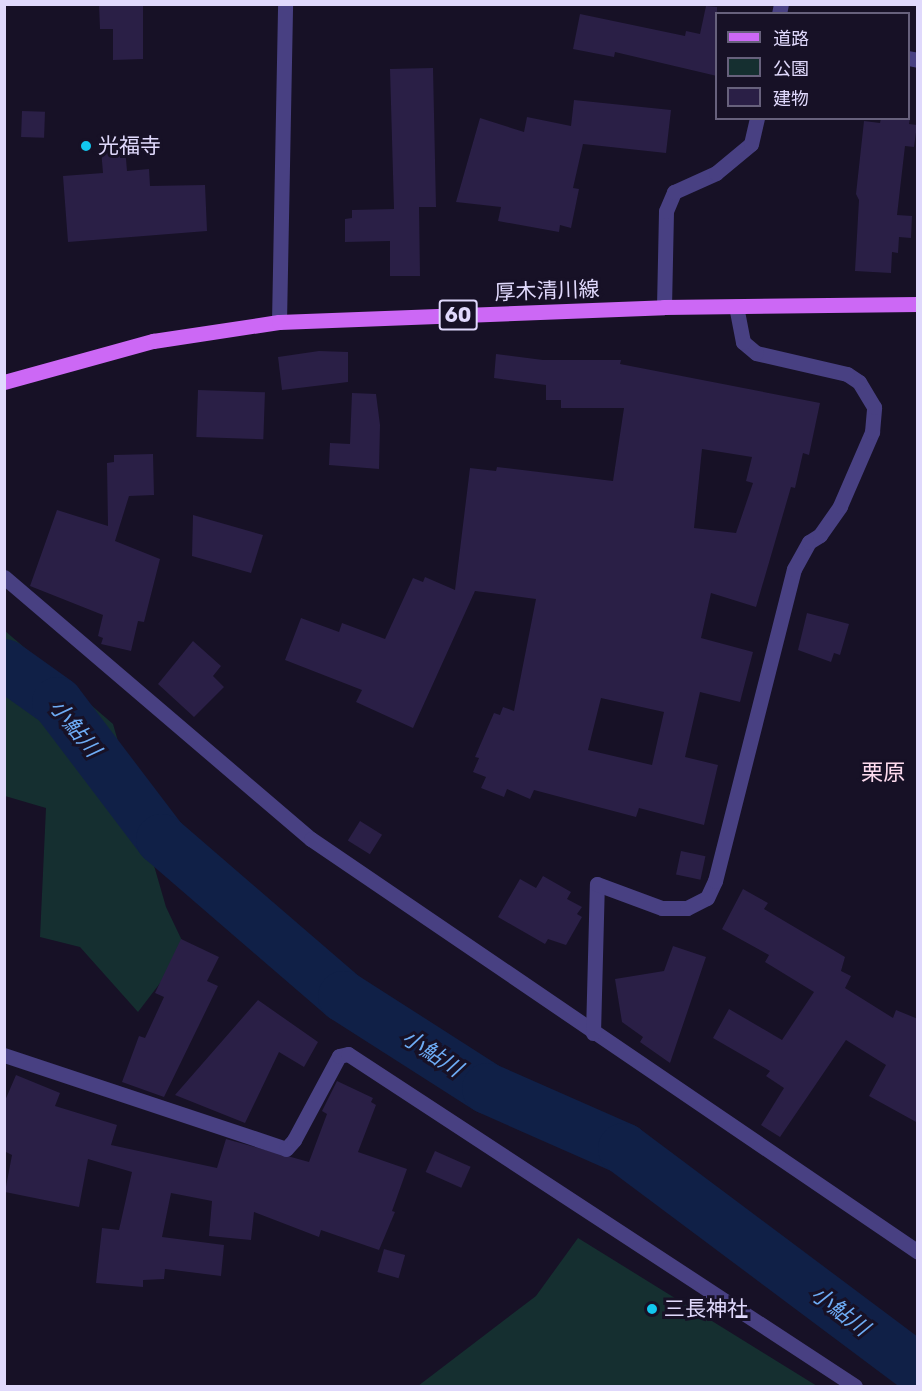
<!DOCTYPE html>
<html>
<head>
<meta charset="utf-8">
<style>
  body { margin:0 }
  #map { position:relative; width:922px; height:1391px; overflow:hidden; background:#171126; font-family:Rubik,"Noto Sans JP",sans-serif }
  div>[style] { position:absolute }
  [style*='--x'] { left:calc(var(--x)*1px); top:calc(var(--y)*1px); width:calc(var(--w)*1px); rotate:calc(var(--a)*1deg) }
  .green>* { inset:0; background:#152f30 }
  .river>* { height:51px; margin:-25.5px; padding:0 25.5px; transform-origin:25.5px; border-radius:25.5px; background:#102047 }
  .building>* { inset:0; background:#2a1f46; transform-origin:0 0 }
  .minor>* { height:15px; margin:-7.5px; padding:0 7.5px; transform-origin:7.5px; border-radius:7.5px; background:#484082 }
  .major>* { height:15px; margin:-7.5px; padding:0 7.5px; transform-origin:7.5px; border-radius:7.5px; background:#cc68f5 }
  .dots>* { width:16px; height:16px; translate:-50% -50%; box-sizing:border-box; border:3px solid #171126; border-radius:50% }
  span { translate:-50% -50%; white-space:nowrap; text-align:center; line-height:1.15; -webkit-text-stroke:6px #171126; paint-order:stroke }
  .shield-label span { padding:2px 4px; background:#171126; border:2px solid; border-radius:4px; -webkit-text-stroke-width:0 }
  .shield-label { font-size:20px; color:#e0d9fc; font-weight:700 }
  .poi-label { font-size:21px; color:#e0d9fc }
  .left { translate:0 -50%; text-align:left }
  .street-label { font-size:21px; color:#e0d9fc }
  .water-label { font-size:22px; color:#6eacf5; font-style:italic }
  .neighbourhood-label { font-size:22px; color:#fddbee }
  .frame { position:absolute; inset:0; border:6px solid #e0d9fc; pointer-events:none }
  .legend { position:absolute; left:715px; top:12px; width:195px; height:108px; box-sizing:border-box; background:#171126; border:2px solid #67617c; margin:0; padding:8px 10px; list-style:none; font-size:18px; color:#e0d9fc }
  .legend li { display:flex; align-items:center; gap:12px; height:30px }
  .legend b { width:30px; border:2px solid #67617c }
</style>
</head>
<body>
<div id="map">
  <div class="green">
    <div style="clip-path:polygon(4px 630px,113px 724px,166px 907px,186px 949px,138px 1012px,80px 947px,40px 937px,46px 808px,5px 796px)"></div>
    <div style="clip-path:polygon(578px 1238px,817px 1386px,418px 1386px,536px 1296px)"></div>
  </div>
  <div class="river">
    <div style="--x:4;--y:664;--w:65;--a:35.6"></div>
    <div style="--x:57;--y:702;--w:172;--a:52.8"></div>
    <div style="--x:161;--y:839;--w:240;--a:40.8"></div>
    <div style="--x:343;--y:996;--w:171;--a:32.6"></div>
    <div style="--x:487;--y:1088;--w:149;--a:23.8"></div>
    <div style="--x:623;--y:1148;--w:369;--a:36.8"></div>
  </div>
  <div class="building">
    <div style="clip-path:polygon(99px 4px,143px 4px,143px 59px,113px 60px,113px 29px,100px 29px)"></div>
    <div style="clip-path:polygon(706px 6px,717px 7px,717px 76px,615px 52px,614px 57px,573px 49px,580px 14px,685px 36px,686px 31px,700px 34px)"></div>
    <div style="clip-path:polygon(433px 68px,436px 207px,419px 207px,420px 276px,390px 276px,390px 241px,345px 242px,345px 219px,352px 218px,352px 210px,394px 209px,390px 69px)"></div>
    <div style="clip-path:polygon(574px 100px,671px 110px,666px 153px,583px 144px,573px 188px,579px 189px,571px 228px,560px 225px,559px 232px,498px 221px,501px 207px,456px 202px,480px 118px,524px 132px,527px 117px,571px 126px)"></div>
    <div style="left:22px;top:111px;width:23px;height:26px;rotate:2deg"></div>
    <div style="clip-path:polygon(881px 118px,910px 118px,909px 124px,917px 125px,914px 147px,905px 146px,897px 215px,912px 216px,911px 238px,899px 237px,898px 253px,892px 252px,891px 273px,855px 271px,859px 200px,856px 194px,864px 121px,880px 123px)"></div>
    <div style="clip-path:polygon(125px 147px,127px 171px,149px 169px,150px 186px,205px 185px,207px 231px,68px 242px,63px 176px,103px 173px,101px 149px)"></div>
    <div style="clip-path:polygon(319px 351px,348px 352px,348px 382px,282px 390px,278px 357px)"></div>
    <div style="clip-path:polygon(evenodd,496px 354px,543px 360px,621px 360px,620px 364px,820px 403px,809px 455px,803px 453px,795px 488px,791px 487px,756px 607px,711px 593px,701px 638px,753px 652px,740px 702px,700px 692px,685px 757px,718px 765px,704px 825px,639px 808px,636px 817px,534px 790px,530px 799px,507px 789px,504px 797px,481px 788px,486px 777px,473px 772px,479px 758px,475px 757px,494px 713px,500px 715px,503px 707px,514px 711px,536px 599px,475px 591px,413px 728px,356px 702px,362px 690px,285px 660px,301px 618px,339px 632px,342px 623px,385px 639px,413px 578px,423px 582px,425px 577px,455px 590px,470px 468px,496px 471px,497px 467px,613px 481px,624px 408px,561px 408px,561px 400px,546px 400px,546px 385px,494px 378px,496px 354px,702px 449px,752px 457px,746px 481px,753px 483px,736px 533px,694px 528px,702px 449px,496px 354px,601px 698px,664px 712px,652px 765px,588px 750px,601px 698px)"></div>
    <div style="left:198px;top:390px;width:67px;height:47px;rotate:2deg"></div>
    <div style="clip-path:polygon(352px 393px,376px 394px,380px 425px,379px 469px,329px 465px,330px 443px,350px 444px)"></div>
    <div style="clip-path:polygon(153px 454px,154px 495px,129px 496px,115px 541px,160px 559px,144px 622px,138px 621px,131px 651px,101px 644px,103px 638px,98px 636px,103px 615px,30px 586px,57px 510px,108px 526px,107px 463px,114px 462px,114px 455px)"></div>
    <div style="clip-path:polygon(193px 515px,263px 535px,251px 573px,192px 556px)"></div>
    <div style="clip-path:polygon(807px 613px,849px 624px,840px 655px,834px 653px,831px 662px,798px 650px)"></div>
    <div style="clip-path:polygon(193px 641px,221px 666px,213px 676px,224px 687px,194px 717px,158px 684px)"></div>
    <div style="left:360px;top:821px;width:26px;height:23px;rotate:32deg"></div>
    <div style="left:681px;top:851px;width:25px;height:24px;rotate:12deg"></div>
    <div style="clip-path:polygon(543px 876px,571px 892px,567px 899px,582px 907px,577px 914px,582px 917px,566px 945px,548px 939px,545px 944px,498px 917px,520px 879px,536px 888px)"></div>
    <div style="clip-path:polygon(743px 889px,768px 903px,764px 909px,845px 957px,841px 971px,851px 976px,845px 988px,893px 1018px,896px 1010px,918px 1019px,918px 1123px,869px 1096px,886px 1065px,846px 1040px,780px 1137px,761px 1125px,784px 1088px,766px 1076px,770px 1071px,713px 1038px,729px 1009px,782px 1040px,814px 992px,765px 962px,769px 955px,722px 929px)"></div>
    <div style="clip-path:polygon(181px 939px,219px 957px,207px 981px,218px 986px,164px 1097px,122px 1082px,139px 1036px,145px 1038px,164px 997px,155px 993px)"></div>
    <div style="clip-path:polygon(673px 946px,706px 957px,670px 1063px,640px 1042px,643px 1037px,622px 1022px,615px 979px,664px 971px)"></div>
    <div style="clip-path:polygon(258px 1000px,318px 1042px,304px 1067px,279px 1052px,245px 1123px,175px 1095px)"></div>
    <div style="clip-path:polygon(16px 1075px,60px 1093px,55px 1106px,117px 1125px,111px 1145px,217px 1168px,226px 1139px,309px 1162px,327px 1114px,322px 1111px,337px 1081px,373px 1098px,371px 1102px,376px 1105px,358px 1152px,407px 1169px,392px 1211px,395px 1212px,379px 1250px,321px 1230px,319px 1237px,254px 1212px,251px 1240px,209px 1236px,212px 1201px,171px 1193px,162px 1237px,224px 1245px,221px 1276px,165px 1269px,164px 1279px,143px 1280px,143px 1287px,96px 1283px,102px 1228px,119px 1230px,132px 1172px,88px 1159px,79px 1207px,5px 1192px,12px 1155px,4px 1151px,4px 1103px)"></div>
    <div style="left:435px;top:1151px;width:39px;height:23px;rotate:24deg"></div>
    <div style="left:384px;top:1249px;width:22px;height:24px;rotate:16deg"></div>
  </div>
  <div class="minor">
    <div style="--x:779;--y:14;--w:10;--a:-79"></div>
    <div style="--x:908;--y:58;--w:10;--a:11"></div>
    <div style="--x:664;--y:307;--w:96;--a:-88.8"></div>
    <div style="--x:666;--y:211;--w:21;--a:-67"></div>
    <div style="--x:674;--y:192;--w:46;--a:-24.3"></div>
    <div style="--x:716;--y:173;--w:45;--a:-39.6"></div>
    <div style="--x:751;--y:144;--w:27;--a:-77"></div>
    <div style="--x:279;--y:322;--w:318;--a:-88.9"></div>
    <div style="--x:4;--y:577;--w:404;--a:40.5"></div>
    <div style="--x:311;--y:839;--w:734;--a:34.23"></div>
    <div style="--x:593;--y:1033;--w:149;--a:-88.5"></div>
    <div style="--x:597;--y:884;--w:69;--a:20.3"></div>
    <div style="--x:662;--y:908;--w:25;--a:0"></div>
    <div style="--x:687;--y:908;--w:22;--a:-27"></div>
    <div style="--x:707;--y:898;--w:19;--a:-65"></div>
    <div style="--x:715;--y:881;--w:322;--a:-75.8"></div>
    <div style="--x:794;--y:569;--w:31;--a:-61"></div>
    <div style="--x:809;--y:542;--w:13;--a:-32"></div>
    <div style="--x:820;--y:535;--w:35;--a:-55"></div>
    <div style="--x:840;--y:506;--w:81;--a:-66.6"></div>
    <div style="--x:872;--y:432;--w:25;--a:-85"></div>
    <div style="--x:874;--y:407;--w:29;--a:-121"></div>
    <div style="--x:859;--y:382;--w:14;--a:-146"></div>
    <div style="--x:847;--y:374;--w:93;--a:-167"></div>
    <div style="--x:756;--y:353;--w:17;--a:-140"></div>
    <div style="--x:743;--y:342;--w:36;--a:-101"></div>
    <div style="--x:4;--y:1055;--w:297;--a:18.4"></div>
    <div style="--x:286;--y:1149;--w:12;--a:-48"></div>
    <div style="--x:294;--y:1140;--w:95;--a:-61.8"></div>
    <div style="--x:339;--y:1056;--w:9;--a:-13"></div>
    <div style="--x:348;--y:1054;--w:606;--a:33.22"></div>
  </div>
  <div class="major">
    <div style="--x:4;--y:382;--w:155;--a:-15.4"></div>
    <div style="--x:153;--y:341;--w:127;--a:-8.6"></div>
    <div style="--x:279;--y:322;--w:385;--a:-2.2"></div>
    <div style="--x:664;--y:307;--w:254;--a:-0.7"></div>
  </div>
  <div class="dots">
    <div style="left:86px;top:146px;background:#12c7ef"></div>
    <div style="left:652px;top:1309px;background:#12c7ef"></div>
  </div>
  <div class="shield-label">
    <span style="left:458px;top:315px">60</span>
  </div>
  <div class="poi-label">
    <span class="left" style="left:98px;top:146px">光福寺</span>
    <span class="left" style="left:664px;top:1309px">三長神社</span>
  </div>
  <div class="street-label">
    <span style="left:547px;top:291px;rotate:-2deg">厚木清川線</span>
  </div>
  <div class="water-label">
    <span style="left:75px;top:728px;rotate:51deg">小鮎川</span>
    <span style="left:432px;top:1053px;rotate:33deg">小鮎川</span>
    <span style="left:840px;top:1311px;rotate:37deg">小鮎川</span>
  </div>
  <div class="neighbourhood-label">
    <span style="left:883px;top:773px">栗原</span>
  </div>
  <div class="frame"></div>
  <ul class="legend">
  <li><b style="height:8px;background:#cc68f5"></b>道路</li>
  <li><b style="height:16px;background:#152f30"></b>公園</li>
  <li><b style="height:16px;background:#2a1f46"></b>建物</li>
  </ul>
</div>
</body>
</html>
